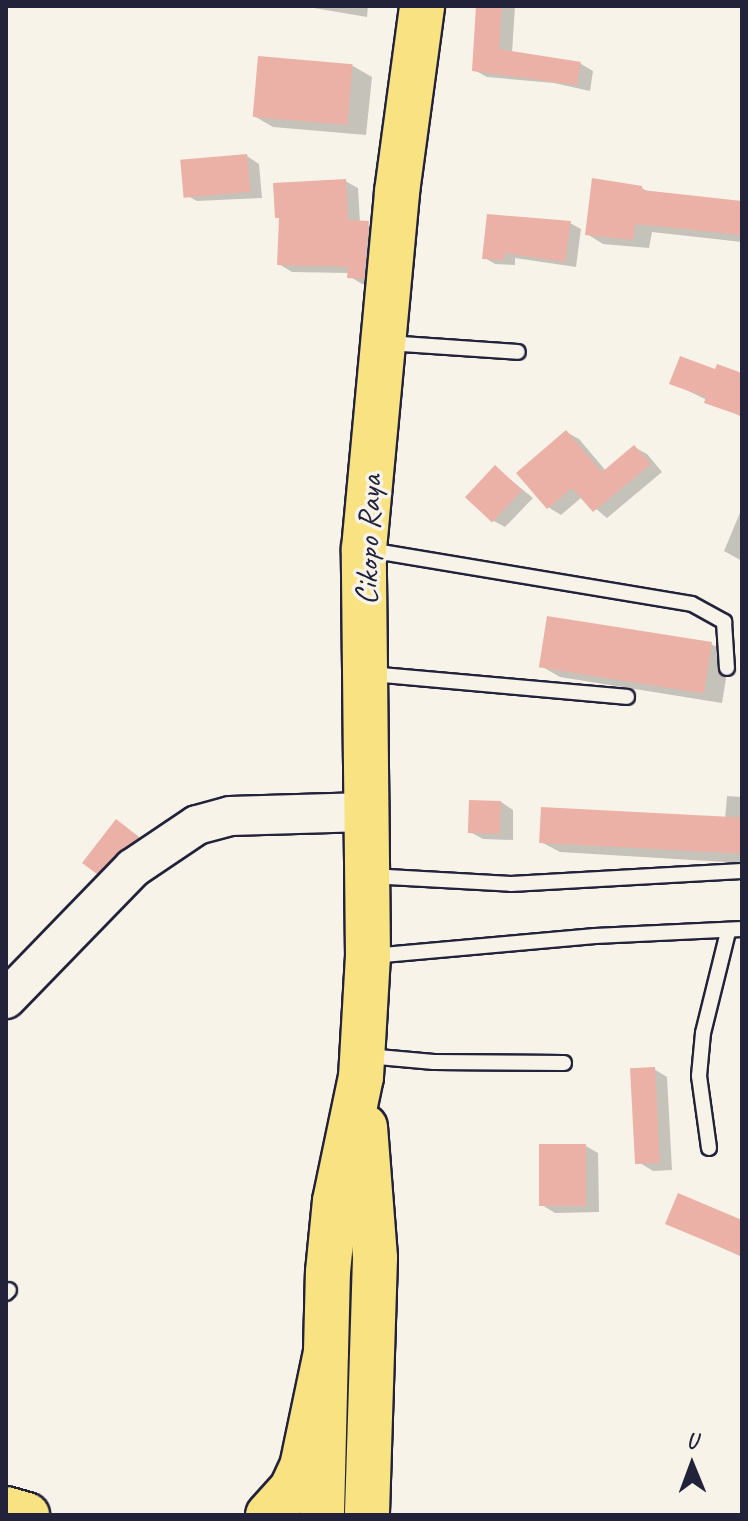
<!DOCTYPE html>
<html>
<head>
<meta charset="utf-8">
<style>
  body { margin:0 }
  #map { position:relative; width:748px; height:1521px; overflow:hidden; background:#f7f3e8; font-family:Caveat,sans-serif }
  div>[style] { position:absolute }
  [style*='--x'] { left:calc(var(--x)*1px); top:calc(var(--y)*1px); width:calc(var(--w)*1px); rotate:calc(var(--a)*1deg) }
  .shadow>* { inset:0; background:#0003 }
  .building>* { inset:0; background:#ebb1a6; transform-origin:0 0 }
  .roads { filter:drop-shadow(2px 0 #22223b) drop-shadow(-2px 0 #22223b) drop-shadow(0 2px #22223b) drop-shadow(0 -2px #22223b) }
  .service>* { height:14px; margin:-7px; padding:0 7px; transform-origin:7px; border-radius:7px; background:#f7f3e8 }
  .tertiary>* { height:38px; margin:-19px; padding:0 19px; transform-origin:19px; border-radius:19px; background:#f7f3e8 }
  .trunk>* { height:44px; margin:-22px; padding:0 22px; transform-origin:22px; border-radius:22px; background:#f8e281 }
  .motorway>* { height:44px; margin:-22px; padding:0 22px; transform-origin:22px; border-radius:22px; background:#f8e281 }
  span { translate:-50% -50%; white-space:nowrap; text-align:center; line-height:1.15; -webkit-text-stroke:7px #f7f3e8; paint-order:stroke }
  .street-label { font-size:32px; color:#22223b }
  .frame { position:absolute; inset:0; border:8px solid #22223b; pointer-events:none }
  .north { position:absolute; left:652px; top:1425px; width:80px; height:80px; -webkit-text-stroke:6px #f7f3e8; paint-order:stroke; rotate:359deg; font-size:22px; font-weight:700; line-height:32px; text-align:center; color:#22223b }
  .north::after { content:''; display:block; margin:auto; width:28px; height:36px; background:#22223b; clip-path:polygon(50% 0,100% 100%,50% 72%,0 100%) }
</style>
</head>
<body>
<div id="map">
  <div class="shadow">
    <div style="clip-path:polygon(302px 6px,368px 6px,367px 17px)"></div>
    <div style="clip-path:polygon(478px 6px,515px 6px,512px 53px,581px 64px,593px 71px,590px 91px,554px 83px,487px 77px,474px 70px)"></div>
    <div style="clip-path:polygon(353px 66px,372px 77px,366px 135px,273px 127px,254px 116px)"></div>
    <div style="clip-path:polygon(247px 156px,259px 164px,262px 198px,197px 201px,184px 194px)"></div>
    <div style="clip-path:polygon(345px 181px,358px 188px,360px 223px,381px 231px,376px 285px,362px 284px,349px 276px,349px 273px,292px 272px,279px 264px)"></div>
    <div style="clip-path:polygon(642px 188px,650px 193px,742px 203px,742px 242px,652px 232px,649px 248px,603px 244px,587px 234px)"></div>
    <div style="clip-path:polygon(570px 223px,581px 229px,576px 267px,515px 258px,515px 265px,495px 264px,485px 258px)"></div>
    <div style="clip-path:polygon(717px 372px,742px 375px,742px 417px,672px 383px)"></div>
    <div style="clip-path:polygon(566px 432px,579px 439px,606px 471px,634px 447px,647px 454px,662px 472px,607px 518px,582px 497px,561px 515px,548px 507px)"></div>
    <div style="clip-path:polygon(496px 468px,533px 498px,505px 527px,492px 520px)"></div>
    <div style="clip-path:polygon(742px 508px,742px 561px,724px 551px)"></div>
    <div style="clip-path:polygon(711px 644px,730px 654px,722px 703px,560px 677px,541px 666px)"></div>
    <div style="clip-path:polygon(727px 796px,742px 797px,742px 863px,560px 852px,541px 842px,725px 820px)"></div>
    <div style="clip-path:polygon(501px 802px,513px 810px,513px 840px,483px 839px,470px 832px)"></div>
    <div style="clip-path:polygon(116px 821px,150px 845px,111px 879px,98px 872px)"></div>
    <div style="clip-path:polygon(654px 1069px,667px 1077px,672px 1170px,653px 1171px,640px 1163px)"></div>
    <div style="clip-path:polygon(586px 1146px,598px 1153px,599px 1212px,555px 1213px,542px 1205px)"></div>
    <div style="clip-path:polygon(742px 1222px,742px 1257px,667px 1223px)"></div>
  </div>
  <div class="building">
    <div style="clip-path:polygon(476px 6px,502px 6px,499px 49px,581px 62px,577px 85px,472px 71px)"></div>
    <div style="left:258px;top:56px;width:95px;height:61px;rotate:5deg"></div>
    <div style="left:247px;top:154px;width:38px;height:67px;rotate:85deg"></div>
    <div style="clip-path:polygon(592px 178px,642px 186px,642px 190px,742px 201px,742px 235px,636px 224px,633px 240px,585px 235px)"></div>
    <div style="clip-path:polygon(346px 179px,348px 220px,369px 221px,364px 279px,347px 278px,348px 267px,277px 265px,279px 218px,275px 218px,273px 183px)"></div>
    <div style="clip-path:polygon(487px 214px,571px 221px,565px 262px,505px 253px,504px 260px,482px 259px)"></div>
    <div style="clip-path:polygon(680px 356px,715px 369px,717px 364px,742px 373px,742px 416px,704px 403px,706px 397px,669px 384px)"></div>
    <div style="clip-path:polygon(566px 430px,602px 472px,634px 445px,651px 464px,593px 512px,572px 488px,547px 509px,516px 473px)"></div>
    <div style="left:495px;top:465px;width:37px;height:44px;rotate:43deg"></div>
    <div style="left:547px;top:616px;width:167px;height:52px;rotate:9deg"></div>
    <div style="left:469px;top:800px;width:32px;height:33px;rotate:2deg"></div>
    <div style="left:541px;top:807px;width:201px;height:36px;rotate:3deg"></div>
    <div style="clip-path:polygon(116px 819px,139px 837px,97px 874px,82px 863px)"></div>
    <div style="left:655px;top:1067px;width:96px;height:25px;rotate:87deg"></div>
    <div style="left:539px;top:1144px;width:47px;height:62px"></div>
    <div style="clip-path:polygon(678px 1193px,742px 1220px,742px 1256px,665px 1224px)"></div>
  </div>
  <div class="roads">
    <div class="service">
      <div style="--x:387;--y:343;--w:131;--a:3.9"></div>
      <div style="--x:369;--y:550;--w:327;--a:9.5"></div>
      <div style="--x:692;--y:604;--w:37;--a:29"></div>
      <div style="--x:724;--y:622;--w:46;--a:86.3"></div>
      <div style="--x:371;--y:674;--w:257;--a:5.1"></div>
      <div style="--x:370;--y:876;--w:141;--a:3.2"></div>
      <div style="--x:511;--y:884;--w:231;--a:-3.2"></div>
      <div style="--x:372;--y:956;--w:224;--a:-5.1"></div>
      <div style="--x:595;--y:936;--w:147;--a:-2.7"></div>
      <div style="--x:367;--y:1056;--w:67;--a:5.1"></div>
      <div style="--x:434;--y:1062;--w:130;--a:0.4"></div>
      <div style="--x:709;--y:1148;--w:73;--a:-97.9"></div>
      <div style="--x:699;--y:1076;--w:43;--a:-84.7"></div>
      <div style="--x:703;--y:1033;--w:104;--a:-76.1"></div>
      <div style="--x:6;--y:1293;--w:4;--a:-45"></div>
    </div>
    <div class="tertiary">
      <div style="--x:6;--y:999;--w:182;--a:-45.9"></div>
      <div style="--x:133;--y:868;--w:77;--a:-33.9"></div>
      <div style="--x:197;--y:825;--w:34;--a:-15"></div>
      <div style="--x:230;--y:816;--w:136;--a:-1.7"></div>
    </div>
    <div class="trunk">
      <div style="--x:365;--y:1127;--w:131;--a:85.6"></div>
      <div style="--x:375;--y:1258;--w:257;--a:91.8"></div>
      <div style="--x:322;--y:1515;--w:243;--a:-88.6"></div>
      <div style="--x:328;--y:1272;--w:71;--a:-84.4"></div>
      <div style="--x:335;--y:1201;--w:127;--a:-78.2"></div>
      <div style="--x:361;--y:1077;--w:120;--a:-86.7"></div>
      <div style="--x:368;--y:957;--w:408;--a:-90.6"></div>
      <div style="--x:364;--y:549;--w:359;--a:-84.7"></div>
      <div style="--x:397;--y:192;--w:188;--a:-82.3"></div>
    </div>
    <div class="motorway">
      <div style="--x:6;--y:1509;--w:22;--a:16"></div>
      <div style="--x:268;--y:1515;--w:36;--a:-48"></div>
      <div style="--x:292;--y:1488;--w:23;--a:-65"></div>
      <div style="--x:302;--y:1467;--w:117;--a:-78.2"></div>
    </div>
  </div>
  <div class="street-label">
    <span style="left:369px;top:540px;rotate:-88deg">Cikopo Raya</span>
  </div>
  <div class="frame"></div>
  <div class="north">U</div>
</div>
</body>
</html>
